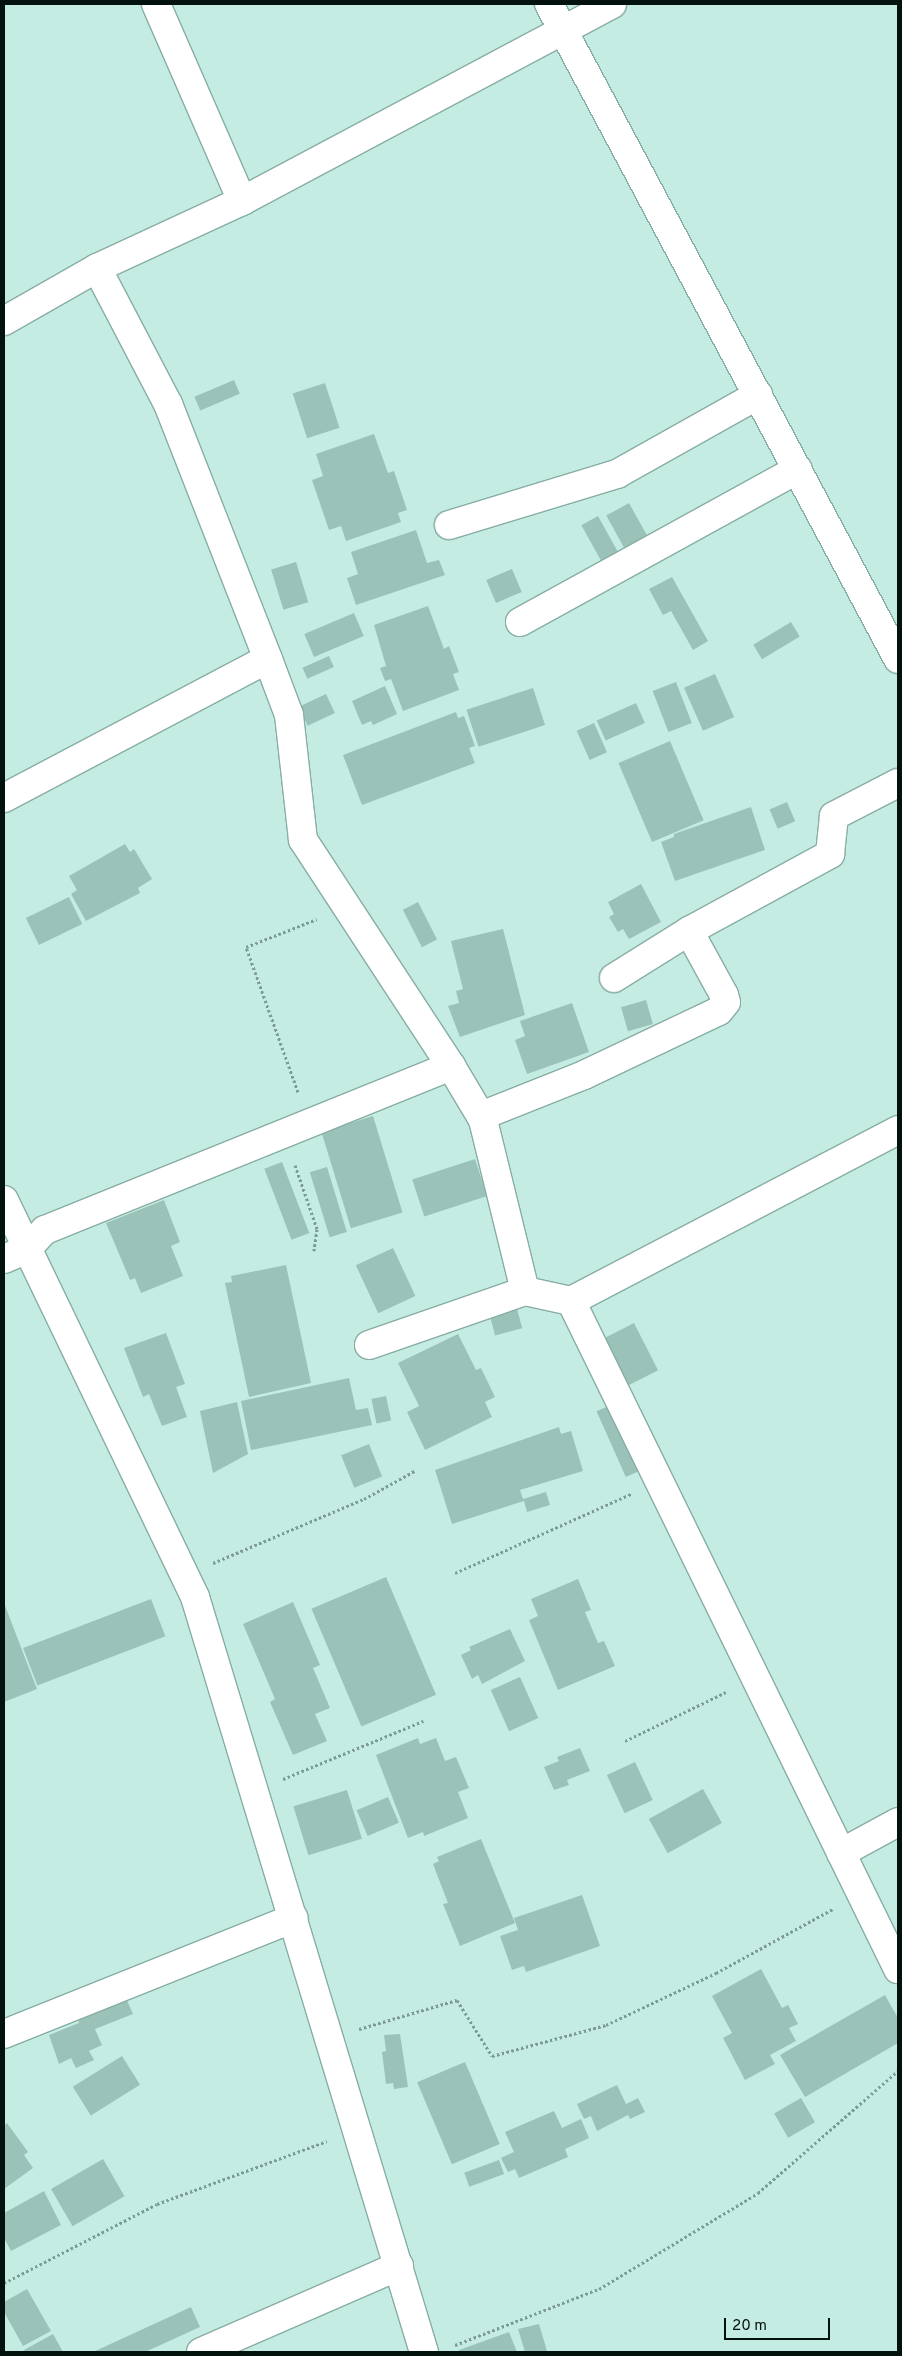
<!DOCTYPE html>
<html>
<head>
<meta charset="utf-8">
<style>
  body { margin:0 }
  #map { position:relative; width:902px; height:2356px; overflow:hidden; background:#c5ece3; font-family:Overpass,sans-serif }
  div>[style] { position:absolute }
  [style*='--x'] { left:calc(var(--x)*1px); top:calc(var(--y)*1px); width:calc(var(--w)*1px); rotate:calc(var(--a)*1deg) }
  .building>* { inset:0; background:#9bc2b9; transform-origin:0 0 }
  .path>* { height:3px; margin-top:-1.5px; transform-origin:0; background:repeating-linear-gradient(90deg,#7d9b94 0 2.5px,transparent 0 5px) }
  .roads { filter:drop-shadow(1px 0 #87ada4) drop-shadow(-1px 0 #87ada4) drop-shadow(0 1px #87ada4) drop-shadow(0 -1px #87ada4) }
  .minor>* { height:28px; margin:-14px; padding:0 14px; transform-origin:14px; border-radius:14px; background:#fff }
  span { translate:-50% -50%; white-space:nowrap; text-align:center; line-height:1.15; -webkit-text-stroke:4px #c5ece3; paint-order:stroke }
  .frame { position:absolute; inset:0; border:5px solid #04120f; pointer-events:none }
  .scale { position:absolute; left:724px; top:2318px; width:106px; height:22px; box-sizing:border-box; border:2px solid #04120f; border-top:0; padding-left:6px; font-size:15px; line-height:18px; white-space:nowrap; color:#04120f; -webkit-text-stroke:4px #c5ece3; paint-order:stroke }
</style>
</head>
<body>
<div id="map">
  <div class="building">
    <div style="left:234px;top:380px;width:15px;height:43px;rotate:67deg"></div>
    <div style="left:325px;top:383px;width:47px;height:34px;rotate:72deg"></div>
    <div style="clip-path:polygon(374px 434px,388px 473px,394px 471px,407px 510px,398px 513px,401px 522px,346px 541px,341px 526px,329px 530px,312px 480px,323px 476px,316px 454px)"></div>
    <div style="left:629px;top:503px;width:47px;height:26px;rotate:61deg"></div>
    <div style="left:598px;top:516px;width:50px;height:19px;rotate:61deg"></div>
    <div style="clip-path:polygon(416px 530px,427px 563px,439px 560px,445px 575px,356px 605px,347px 578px,358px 574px,351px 552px)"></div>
    <div style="left:296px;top:562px;width:42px;height:26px;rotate:73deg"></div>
    <div style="left:512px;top:569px;width:25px;height:28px;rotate:67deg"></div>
    <div style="clip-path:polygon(672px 577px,708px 641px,693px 650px,671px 611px,663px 615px,649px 589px)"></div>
    <div style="clip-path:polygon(428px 606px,444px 649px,449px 646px,459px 672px,453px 674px,459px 690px,403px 711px,391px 679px,385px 681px,380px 668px,386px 666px,374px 625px)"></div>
    <div style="left:354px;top:613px;width:25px;height:54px;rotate:67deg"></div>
    <div style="left:791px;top:622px;width:17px;height:44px;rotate:59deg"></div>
    <div style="left:329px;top:656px;width:12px;height:29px;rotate:66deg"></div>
    <div style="left:715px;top:674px;width:47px;height:34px;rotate:66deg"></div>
    <div style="left:676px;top:682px;width:44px;height:25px;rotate:69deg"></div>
    <div style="clip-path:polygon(385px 686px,397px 714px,373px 725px,371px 721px,362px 725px,352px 701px)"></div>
    <div style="left:533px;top:688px;width:39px;height:70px;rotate:72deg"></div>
    <div style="left:326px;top:694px;width:21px;height:30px;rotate:65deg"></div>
    <div style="left:636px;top:703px;width:22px;height:43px;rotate:66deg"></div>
    <div style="clip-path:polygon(456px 712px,458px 718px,464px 716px,475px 746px,469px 748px,475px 763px,362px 805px,343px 755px)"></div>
    <div style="left:594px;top:723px;width:32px;height:19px;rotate:66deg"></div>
    <div style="left:670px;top:741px;width:86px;height:56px;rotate:67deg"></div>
    <div style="left:787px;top:802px;width:21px;height:19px;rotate:67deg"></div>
    <div style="clip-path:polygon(751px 807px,765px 850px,675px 881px,661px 842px,674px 837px,674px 834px)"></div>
    <div style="clip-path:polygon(125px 844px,130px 852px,134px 849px,152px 879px,138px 888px,140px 893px,86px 921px,71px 894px,77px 890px,69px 876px)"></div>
    <div style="clip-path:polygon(641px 884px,661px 922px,629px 939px,623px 929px,618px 932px,609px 917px,614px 914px,608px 902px)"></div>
    <div style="left:69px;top:897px;width:30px;height:48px;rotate:64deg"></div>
    <div style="left:418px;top:902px;width:42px;height:17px;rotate:63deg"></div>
    <div style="clip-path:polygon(503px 929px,525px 1015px,460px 1037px,448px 1006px,459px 1003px,456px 991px,463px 989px,451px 941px)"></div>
    <div style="left:646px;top:1000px;width:25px;height:26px;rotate:74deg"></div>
    <div style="clip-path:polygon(572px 1003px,589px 1052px,527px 1074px,515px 1040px,525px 1036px,520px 1021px)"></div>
    <div style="left:373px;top:1116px;width:101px;height:54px;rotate:73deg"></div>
    <div style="left:475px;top:1159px;width:39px;height:66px;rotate:72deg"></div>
    <div style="left:282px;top:1162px;width:76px;height:19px;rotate:69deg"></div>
    <div style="left:327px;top:1167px;width:68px;height:18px;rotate:73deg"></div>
    <div style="clip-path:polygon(164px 1200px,180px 1242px,171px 1246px,183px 1276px,141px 1293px,135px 1278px,130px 1280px,106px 1223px)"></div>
    <div style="left:393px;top:1248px;width:53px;height:41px;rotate:65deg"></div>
    <div style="clip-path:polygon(286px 1265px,311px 1383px,249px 1397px,225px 1283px,232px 1282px,231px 1276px)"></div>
    <div style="left:516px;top:1305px;width:24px;height:28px;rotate:75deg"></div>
    <div style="left:634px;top:1323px;width:53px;height:34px;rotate:63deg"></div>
    <div style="clip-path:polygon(166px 1333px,185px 1384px,176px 1387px,187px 1417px,162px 1426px,149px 1394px,143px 1397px,124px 1348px)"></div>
    <div style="clip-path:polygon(458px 1334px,476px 1370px,481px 1368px,495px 1397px,485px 1402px,492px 1417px,425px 1450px,407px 1412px,419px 1406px,398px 1363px)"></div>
    <div style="clip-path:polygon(349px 1378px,356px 1410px,368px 1408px,372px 1425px,251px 1450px,241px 1401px)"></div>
    <div style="left:386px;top:1396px;width:25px;height:15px;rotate:78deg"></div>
    <div style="clip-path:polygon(237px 1402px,248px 1454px,213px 1473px,200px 1411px)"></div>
    <div style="left:613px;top:1404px;width:72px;height:18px;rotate:66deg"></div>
    <div style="clip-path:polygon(559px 1427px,561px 1434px,571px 1431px,583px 1471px,520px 1490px,523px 1499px,546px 1492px,550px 1505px,527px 1512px,524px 1501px,452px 1524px,435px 1470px)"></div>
    <div style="left:369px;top:1444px;width:35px;height:30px;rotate:68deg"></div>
    <div style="left:386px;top:1577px;width:128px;height:81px;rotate:67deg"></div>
    <div style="clip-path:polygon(578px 1579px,591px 1610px,585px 1612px,598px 1643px,604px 1641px,615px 1666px,558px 1690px,529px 1620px,538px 1616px,531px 1599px)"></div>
    <div style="left:151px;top:1599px;width:40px;height:137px;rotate:69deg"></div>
    <div style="clip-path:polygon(293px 1602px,320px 1665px,313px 1668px,330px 1708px,315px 1714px,327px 1741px,293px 1755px,270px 1702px,275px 1699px,243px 1624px)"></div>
    <div style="clip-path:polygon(4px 1603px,37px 1689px,4px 1702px)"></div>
    <div style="clip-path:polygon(510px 1629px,525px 1661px,482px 1684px,478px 1675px,472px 1679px,461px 1655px,471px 1650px,469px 1647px)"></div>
    <div style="left:520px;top:1677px;width:45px;height:32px;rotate:66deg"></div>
    <div style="clip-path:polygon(418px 1738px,420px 1744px,436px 1738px,445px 1761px,456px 1757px,469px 1788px,458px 1792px,468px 1818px,424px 1836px,423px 1832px,408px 1838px,376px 1755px)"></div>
    <div style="clip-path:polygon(580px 1748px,590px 1771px,567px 1780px,569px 1785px,554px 1790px,544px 1767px,559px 1761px,557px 1757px)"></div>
    <div style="left:635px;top:1762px;width:42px;height:31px;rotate:65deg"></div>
    <div style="left:703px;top:1789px;width:39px;height:62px;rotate:61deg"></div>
    <div style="left:347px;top:1790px;width:51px;height:56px;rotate:73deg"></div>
    <div style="left:388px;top:1797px;width:28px;height:34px;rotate:67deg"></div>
    <div style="clip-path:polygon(481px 1839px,515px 1923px,460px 1946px,443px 1904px,448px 1903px,433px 1864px,439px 1861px,437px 1857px)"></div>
    <div style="clip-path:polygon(582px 1895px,600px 1946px,526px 1972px,524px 1966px,512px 1970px,500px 1936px,518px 1930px,514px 1918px)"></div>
    <div style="clip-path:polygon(761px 1969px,782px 2008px,788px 2005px,798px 2024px,789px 2028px,796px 2041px,770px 2055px,775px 2064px,745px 2080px,723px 2038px,732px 2033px,712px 1996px)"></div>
    <div style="clip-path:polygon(885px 1995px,898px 2018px,898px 2043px,805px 2097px,780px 2055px)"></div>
    <div style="clip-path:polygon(126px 1998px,133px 2014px,95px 2029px,102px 2045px,89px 2051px,94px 2060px,76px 2068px,71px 2058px,59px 2064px,49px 2035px,79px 2023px,78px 2018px)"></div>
    <div style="clip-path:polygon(400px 2034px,408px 2087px,394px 2089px,393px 2083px,386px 2084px,382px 2052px,386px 2051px,384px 2035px)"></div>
    <div style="left:122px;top:2056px;width:34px;height:58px;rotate:58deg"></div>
    <div style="left:465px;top:2062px;width:89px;height:52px;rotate:67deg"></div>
    <div style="clip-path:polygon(617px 2085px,626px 2104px,638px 2098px,645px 2112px,630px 2119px,628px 2115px,597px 2131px,591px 2116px,584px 2119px,577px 2104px)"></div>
    <div style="left:801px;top:2098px;width:28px;height:31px;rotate:60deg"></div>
    <div style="clip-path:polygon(554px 2111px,562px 2128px,581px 2119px,589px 2138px,565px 2149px,568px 2157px,519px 2178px,515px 2169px,508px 2172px,501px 2158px,514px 2152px,505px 2132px)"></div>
    <div style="clip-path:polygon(7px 2123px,28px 2152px,24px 2155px,33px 2168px,4px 2189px,4px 2126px)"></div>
    <div style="left:103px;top:2159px;width:43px;height:60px;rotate:60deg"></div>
    <div style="left:499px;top:2160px;width:15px;height:37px;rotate:70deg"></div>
    <div style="clip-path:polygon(44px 2191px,61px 2225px,11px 2251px,4px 2238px,4px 2213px)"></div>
    <div style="clip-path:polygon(27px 2289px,51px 2331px,23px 2346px,4px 2312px,4px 2302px)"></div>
    <div style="clip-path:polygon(191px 2307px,200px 2327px,145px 2352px,93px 2352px)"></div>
    <div style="clip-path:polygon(539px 2324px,547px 2351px,525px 2352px,518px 2329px)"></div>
    <div style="clip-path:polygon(509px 2332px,517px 2352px,459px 2352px,459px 2350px)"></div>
    <div style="clip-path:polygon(53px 2334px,63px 2352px,25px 2352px,24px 2350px)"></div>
  </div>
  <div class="path">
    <div style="--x:298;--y:1092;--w:154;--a:-109.7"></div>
    <div style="--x:246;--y:947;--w:76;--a:-21.5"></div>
    <div style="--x:295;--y:1165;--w:68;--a:71"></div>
    <div style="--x:317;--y:1229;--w:22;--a:98"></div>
    <div style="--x:213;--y:1563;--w:164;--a:-23"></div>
    <div style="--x:364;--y:1499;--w:60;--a:-29.1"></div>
    <div style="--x:455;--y:1573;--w:193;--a:-24.2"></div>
    <div style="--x:625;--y:1741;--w:112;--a:-25.9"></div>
    <div style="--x:283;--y:1779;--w:152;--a:-22.5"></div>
    <div style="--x:359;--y:2029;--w:102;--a:-16.5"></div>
    <div style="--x:457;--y:2000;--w:66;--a:58"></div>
    <div style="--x:492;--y:2056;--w:118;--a:-15.2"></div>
    <div style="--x:606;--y:2025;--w:122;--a:-25.3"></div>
    <div style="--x:716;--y:1973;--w:133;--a:-28.7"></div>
    <div style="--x:4;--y:2283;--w:172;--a:-27.3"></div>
    <div style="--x:157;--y:2204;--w:181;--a:-20.3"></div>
    <div style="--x:455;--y:2345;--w:155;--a:-21.3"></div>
    <div style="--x:599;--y:2289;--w:186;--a:-31.1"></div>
    <div style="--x:758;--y:2193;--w:186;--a:-41.1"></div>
  </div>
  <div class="roads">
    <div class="minor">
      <div style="--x:156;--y:4;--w:215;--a:66.4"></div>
      <div style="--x:549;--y:4;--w:742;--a:61.95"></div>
      <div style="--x:4;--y:321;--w:107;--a:-29.7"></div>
      <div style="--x:97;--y:268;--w:160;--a:-24.8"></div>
      <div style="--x:242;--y:201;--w:419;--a:-28"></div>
      <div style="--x:449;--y:525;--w:176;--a:-16.9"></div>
      <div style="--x:617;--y:474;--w:162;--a:-29.3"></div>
      <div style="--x:520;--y:622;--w:317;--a:-28.8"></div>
      <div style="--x:4;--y:798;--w:298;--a:-27.8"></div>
      <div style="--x:268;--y:659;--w:274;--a:-111.4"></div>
      <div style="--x:168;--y:404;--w:153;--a:-117.6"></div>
      <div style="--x:614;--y:978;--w:89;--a:-32.1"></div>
      <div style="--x:689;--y:931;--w:161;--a:-28.6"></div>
      <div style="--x:830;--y:854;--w:38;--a:-84"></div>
      <div style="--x:834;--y:816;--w:72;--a:-27.3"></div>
      <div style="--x:451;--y:1066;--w:63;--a:59.3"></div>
      <div style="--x:483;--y:1120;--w:176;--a:76.2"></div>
      <div style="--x:481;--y:1116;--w:111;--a:-21.7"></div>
      <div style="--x:584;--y:1075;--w:149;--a:-25.4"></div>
      <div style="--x:719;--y:1011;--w:11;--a:-52"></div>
      <div style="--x:726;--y:1002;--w:7;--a:-106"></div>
      <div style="--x:724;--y:995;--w:73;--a:-118.7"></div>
      <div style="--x:4;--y:1200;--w:441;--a:64.3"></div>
      <div style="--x:195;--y:1597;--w:789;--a:73.13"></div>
      <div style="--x:4;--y:1259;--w:25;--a:-23"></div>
      <div style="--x:27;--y:1249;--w:26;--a:-47"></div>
      <div style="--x:45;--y:1230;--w:438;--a:-22"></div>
      <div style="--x:451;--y:1066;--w:270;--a:-123.2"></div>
      <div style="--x:303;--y:840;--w:126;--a:-96.4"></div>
      <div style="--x:289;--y:715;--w:60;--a:-110.6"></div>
      <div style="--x:571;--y:1301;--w:744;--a:63.92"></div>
      <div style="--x:369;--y:1345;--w:165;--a:-19.1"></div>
      <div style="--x:525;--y:1291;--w:47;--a:12.3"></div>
      <div style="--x:571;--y:1301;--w:369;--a:-27.6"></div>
      <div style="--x:841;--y:1853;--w:65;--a:-28.5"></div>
      <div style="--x:4;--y:2034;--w:312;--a:-21.8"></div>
      <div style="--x:201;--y:2352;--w:216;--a:-23.5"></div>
    </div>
  </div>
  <div class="frame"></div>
  <div class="scale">20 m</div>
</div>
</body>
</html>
